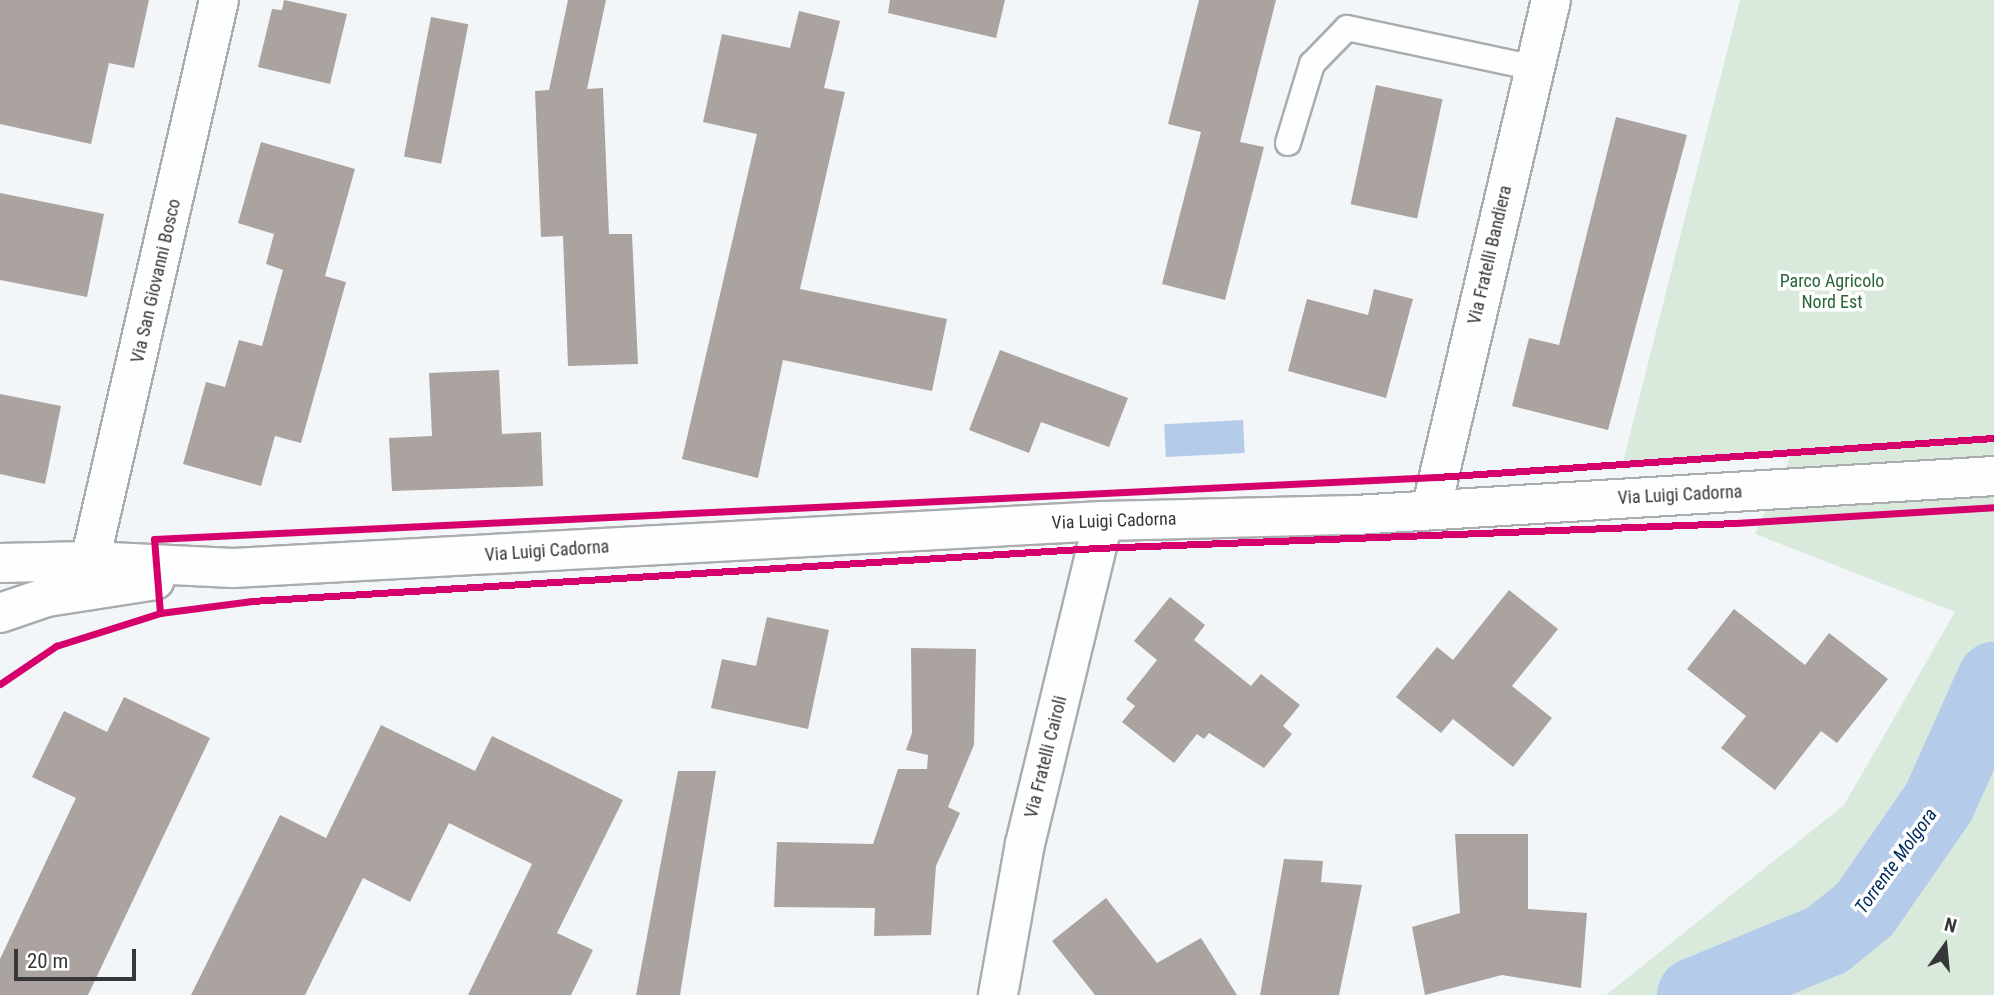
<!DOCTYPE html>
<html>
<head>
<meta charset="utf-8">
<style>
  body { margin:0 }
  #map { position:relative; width:1994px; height:995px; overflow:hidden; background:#f3f6f9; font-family:"Roboto Condensed",sans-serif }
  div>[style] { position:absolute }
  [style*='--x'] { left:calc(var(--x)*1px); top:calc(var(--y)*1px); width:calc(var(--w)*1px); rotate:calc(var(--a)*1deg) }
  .green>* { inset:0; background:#d9eadd }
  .water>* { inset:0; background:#b5cbea; transform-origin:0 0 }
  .river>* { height:74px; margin:-37px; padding:0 37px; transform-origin:37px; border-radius:37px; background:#b5cbea }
  .building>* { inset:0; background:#aaa39f; transform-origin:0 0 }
  .roads { filter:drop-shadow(2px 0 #aaacaf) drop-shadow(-2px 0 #aaacaf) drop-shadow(0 2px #aaacaf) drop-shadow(0 -2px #aaacaf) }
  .service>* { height:24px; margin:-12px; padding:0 12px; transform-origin:12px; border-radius:12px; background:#fdfefe }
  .minor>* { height:38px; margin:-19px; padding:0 19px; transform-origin:19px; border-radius:19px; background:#fdfefe }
  .tertiary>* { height:38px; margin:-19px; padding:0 19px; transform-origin:19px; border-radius:19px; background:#fdfefe }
  .cycleway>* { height:7px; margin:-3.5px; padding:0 3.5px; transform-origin:3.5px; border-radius:3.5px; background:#d6006c }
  span { translate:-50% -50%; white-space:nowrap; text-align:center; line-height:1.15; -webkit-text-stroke:7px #fff; paint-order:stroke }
  .street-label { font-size:18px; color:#353739 }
  .park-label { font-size:18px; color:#2a6535 }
  .water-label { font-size:19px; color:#012a5b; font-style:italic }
  .north { position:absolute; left:1910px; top:911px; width:70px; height:70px; -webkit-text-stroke:5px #fff; paint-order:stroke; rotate:15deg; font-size:19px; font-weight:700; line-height:28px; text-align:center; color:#353739 }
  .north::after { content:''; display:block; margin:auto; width:24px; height:32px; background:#353739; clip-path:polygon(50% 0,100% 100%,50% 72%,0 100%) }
  .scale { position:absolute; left:14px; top:949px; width:122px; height:32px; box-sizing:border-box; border:4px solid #353739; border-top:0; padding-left:9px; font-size:21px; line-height:24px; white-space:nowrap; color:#353739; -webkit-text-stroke:5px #fff; paint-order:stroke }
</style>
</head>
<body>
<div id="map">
  <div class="green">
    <div style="clip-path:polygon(1740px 0,1994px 0,1994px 995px,1606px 995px,1844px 805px,1955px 612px,1755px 534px,1792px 453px,1623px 462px)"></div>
  </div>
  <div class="water">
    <div style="left:1243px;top:420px;width:33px;height:79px;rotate:87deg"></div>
  </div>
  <div class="river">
    <div style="--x:1694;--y:995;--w:144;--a:-22.5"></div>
    <div style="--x:1827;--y:940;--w:49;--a:-39.2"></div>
    <div style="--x:1865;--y:909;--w:130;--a:-55.3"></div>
    <div style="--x:1939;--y:802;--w:135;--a:-65.9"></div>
  </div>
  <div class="building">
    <div style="clip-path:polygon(0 0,149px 0,134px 68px,109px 63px,91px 144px,0 124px)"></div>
    <div style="clip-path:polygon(284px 0,347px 14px,330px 84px,258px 67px,272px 9px,282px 10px)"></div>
    <div style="clip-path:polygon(568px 0,606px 0,587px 89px,603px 88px,609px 234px,632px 234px,638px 364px,568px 366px,563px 236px,541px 237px,535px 91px,549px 90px)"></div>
    <div style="clip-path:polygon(890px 0,1005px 0,996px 38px,888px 13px)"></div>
    <div style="clip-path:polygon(1199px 0,1276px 0,1240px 142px,1264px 147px,1225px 300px,1162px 284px,1201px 132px,1168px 124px)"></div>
    <div style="clip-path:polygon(799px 11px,840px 21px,824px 88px,845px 92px,800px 289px,947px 319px,932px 391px,783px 360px,758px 478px,682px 459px,757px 134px,703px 122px,722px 34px,790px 48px)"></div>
    <div style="left:431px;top:17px;width:38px;height:142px;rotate:11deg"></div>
    <div style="left:1376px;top:85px;width:68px;height:122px;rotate:12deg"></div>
    <div style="clip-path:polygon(1616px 117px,1687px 135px,1608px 430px,1512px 406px,1529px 338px,1559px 345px)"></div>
    <div style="clip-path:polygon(261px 142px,355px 169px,325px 276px,346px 282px,301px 443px,275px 436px,261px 486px,183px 464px,206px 382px,225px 387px,239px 340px,262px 346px,283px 270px,266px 264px,274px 234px,238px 223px)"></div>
    <div style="clip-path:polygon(0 193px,104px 214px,87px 297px,0 280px)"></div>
    <div style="clip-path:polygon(1374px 289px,1413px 299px,1386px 398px,1288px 371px,1307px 299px,1368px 315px)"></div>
    <div style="clip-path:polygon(1000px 350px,1128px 398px,1109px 447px,1041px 422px,1029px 453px,969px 430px)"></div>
    <div style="clip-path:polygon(499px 370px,502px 434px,541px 432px,543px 486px,392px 491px,389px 438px,432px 436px,429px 373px)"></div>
    <div style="clip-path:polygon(0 394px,61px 406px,45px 484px,0 474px)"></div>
    <div style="clip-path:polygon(1509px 590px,1558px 629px,1512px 686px,1552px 718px,1513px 767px,1453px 719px,1441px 733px,1396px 697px,1437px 647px,1453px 660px)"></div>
    <div style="clip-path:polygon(1170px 597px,1205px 625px,1194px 640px,1251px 686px,1261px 674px,1300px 705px,1283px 726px,1292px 734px,1264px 768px,1209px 733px,1204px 739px,1197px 734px,1174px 763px,1122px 722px,1135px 706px,1126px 699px,1157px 660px,1134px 641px)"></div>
    <div style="clip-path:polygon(1734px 609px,1805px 665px,1829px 633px,1888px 679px,1837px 743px,1821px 731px,1775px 790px,1721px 748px,1746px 716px,1687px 669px)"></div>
    <div style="clip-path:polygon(767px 617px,829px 630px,808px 729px,711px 708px,722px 659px,756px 666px)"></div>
    <div style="clip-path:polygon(911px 648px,976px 649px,974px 745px,948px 807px,960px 813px,936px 866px,931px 935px,874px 936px,875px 908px,774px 907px,777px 842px,873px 844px,898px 769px,927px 769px,928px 755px,906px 750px,912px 733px)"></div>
    <div style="clip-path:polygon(124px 697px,210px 738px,88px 995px,0 995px,0 959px,76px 798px,32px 777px,64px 711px,107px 732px)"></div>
    <div style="clip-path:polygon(381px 725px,475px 771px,492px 736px,623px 800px,557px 933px,593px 950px,571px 995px,468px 995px,532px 864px,449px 823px,410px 902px,363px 878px,305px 995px,191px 995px,280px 815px,326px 838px)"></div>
    <div style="clip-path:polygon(678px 771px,716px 771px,680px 995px,636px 995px)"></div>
    <div style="clip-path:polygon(1455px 834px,1528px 834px,1528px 909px,1587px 913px,1581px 988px,1502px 975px,1425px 995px,1412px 927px,1460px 913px)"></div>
    <div style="clip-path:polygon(1284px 859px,1323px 861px,1321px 882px,1362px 885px,1339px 995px,1260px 995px)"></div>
    <div style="clip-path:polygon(1106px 898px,1157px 963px,1201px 938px,1237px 995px,1095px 995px,1052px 941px)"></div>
  </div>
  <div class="roads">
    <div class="service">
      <div style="--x:1288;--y:143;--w:83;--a:-73.1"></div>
      <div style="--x:1312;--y:64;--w:50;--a:-45.8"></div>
      <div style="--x:1347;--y:28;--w:192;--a:12"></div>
    </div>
    <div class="minor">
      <div style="--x:1431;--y:510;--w:524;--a:-76.76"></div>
      <div style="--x:90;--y:561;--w:576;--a:-77.05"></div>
      <div style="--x:998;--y:995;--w:153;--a:-79.9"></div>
      <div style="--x:1025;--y:844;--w:332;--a:-76.4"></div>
    </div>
    <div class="tertiary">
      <div style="--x:0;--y:563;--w:90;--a:-1.3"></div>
      <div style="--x:90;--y:561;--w:143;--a:2.8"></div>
      <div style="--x:233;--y:568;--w:871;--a:-3.09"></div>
      <div style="--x:1103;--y:521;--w:252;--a:-1.4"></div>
      <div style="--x:1355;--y:515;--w:640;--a:-3.49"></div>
      <div style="--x:0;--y:613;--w:50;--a:-18.8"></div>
      <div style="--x:47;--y:597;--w:109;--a:-8.9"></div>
    </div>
  </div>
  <div class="cycleway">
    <div style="--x:160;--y:613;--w:93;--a:-7.4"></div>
    <div style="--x:252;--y:601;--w:847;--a:-3.59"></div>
    <div style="--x:1097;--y:548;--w:638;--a:-2.24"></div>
    <div style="--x:1735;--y:523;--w:259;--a:-3.5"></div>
    <div style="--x:0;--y:684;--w:68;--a:-34.2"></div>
    <div style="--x:56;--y:646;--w:109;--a:-17.6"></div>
    <div style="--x:160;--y:613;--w:74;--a:-94.6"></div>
    <div style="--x:154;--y:539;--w:1284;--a:-2.77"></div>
    <div style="--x:1437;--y:477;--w:558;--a:-4.01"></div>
  </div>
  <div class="street-label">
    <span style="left:1490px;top:255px;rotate:-77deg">Via Fratelli Bandiera</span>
    <span style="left:156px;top:281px;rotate:-77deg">Via San Giovanni Bosco</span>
    <span style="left:1680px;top:495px;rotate:-3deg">Via Luigi Cadorna</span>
    <span style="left:1114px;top:521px;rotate:-2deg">Via Luigi Cadorna</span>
    <span style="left:547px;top:551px;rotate:-4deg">Via Luigi Cadorna</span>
    <span style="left:1046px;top:757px;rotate:-76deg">Via Fratelli Cairoli</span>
  </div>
  <div class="park-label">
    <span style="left:1832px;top:292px">Parco Agricolo<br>Nord Est</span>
  </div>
  <div class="water-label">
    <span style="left:1896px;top:861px;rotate:-54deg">Torrente Molgora</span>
  </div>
  <div class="north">N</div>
  <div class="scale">20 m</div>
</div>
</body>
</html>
